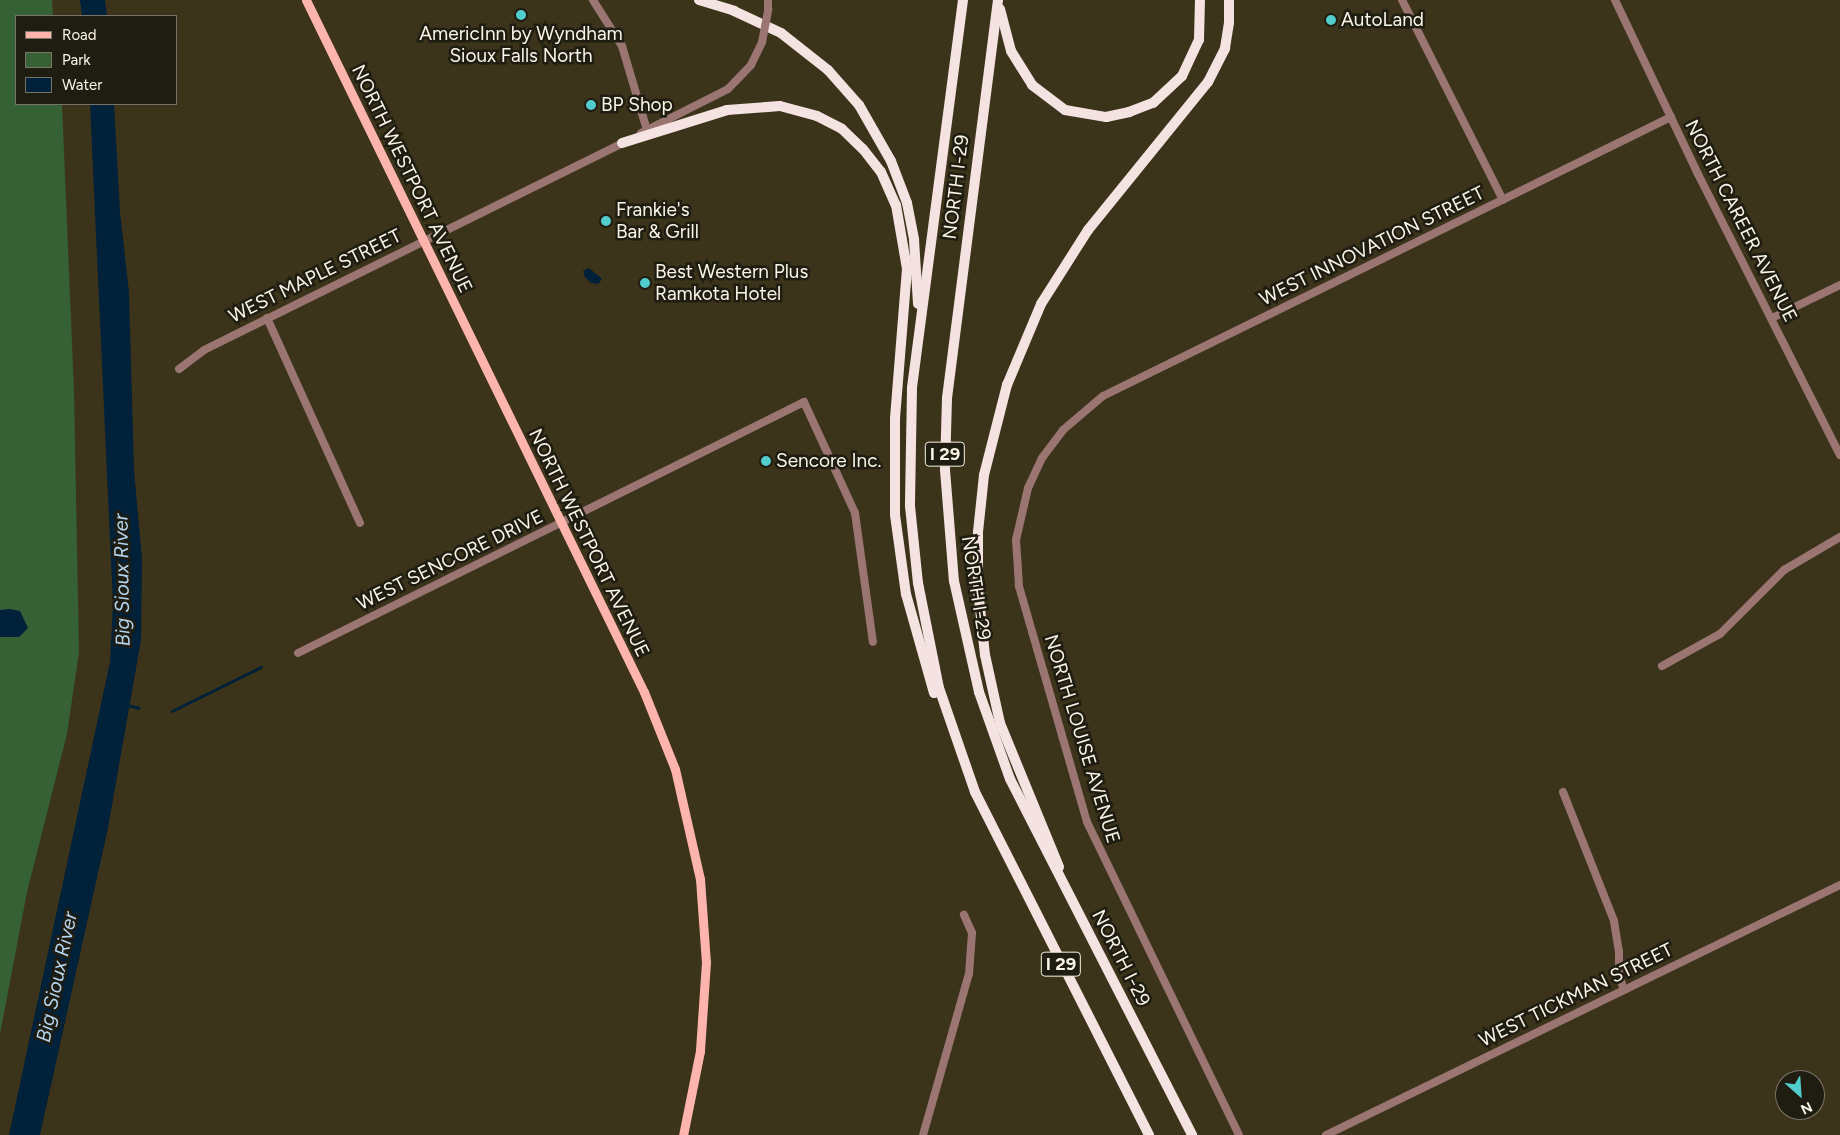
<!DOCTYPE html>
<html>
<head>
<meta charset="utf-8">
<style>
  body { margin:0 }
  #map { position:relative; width:1840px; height:1135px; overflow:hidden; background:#3c341a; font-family:Figtree,sans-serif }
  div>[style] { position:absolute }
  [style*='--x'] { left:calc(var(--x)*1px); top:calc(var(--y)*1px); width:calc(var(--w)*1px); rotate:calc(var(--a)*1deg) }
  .green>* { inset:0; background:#356134 }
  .water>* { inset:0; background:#00213a }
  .stream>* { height:2.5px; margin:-1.25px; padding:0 1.25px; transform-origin:1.25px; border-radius:1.25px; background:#00213a }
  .minor>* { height:8px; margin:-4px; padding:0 4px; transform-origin:4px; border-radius:4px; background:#9a7571 }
  .major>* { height:9px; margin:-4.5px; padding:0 4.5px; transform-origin:4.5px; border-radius:4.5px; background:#ffb4ad }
  .highway>* { height:10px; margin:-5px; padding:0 5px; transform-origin:5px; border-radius:5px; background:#f5e3e1 }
  .minor-bridge>* { height:8px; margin:-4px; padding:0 4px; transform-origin:4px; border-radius:4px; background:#9a7571 }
  .dots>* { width:14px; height:14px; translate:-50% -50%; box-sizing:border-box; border:2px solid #1f1c11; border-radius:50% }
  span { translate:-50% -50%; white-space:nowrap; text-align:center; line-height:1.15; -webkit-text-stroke:5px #1f1c11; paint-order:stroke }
  .shield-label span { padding:1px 4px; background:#1f1c11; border:1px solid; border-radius:4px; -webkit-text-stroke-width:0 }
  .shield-label { font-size:18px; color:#faf5e6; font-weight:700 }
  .poi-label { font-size:19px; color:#faf5e6 }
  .left { translate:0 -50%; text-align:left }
  .street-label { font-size:19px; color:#faf5e6 }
  .water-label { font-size:20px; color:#b3d5f1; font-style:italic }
  .legend { position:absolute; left:15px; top:15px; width:162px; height:90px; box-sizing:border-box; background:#1f1c11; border:1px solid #777366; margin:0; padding:6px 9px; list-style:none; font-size:15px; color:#faf5e6 }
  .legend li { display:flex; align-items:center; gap:10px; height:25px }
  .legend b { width:25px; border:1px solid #777366 }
  .north { position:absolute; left:1775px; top:1070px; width:50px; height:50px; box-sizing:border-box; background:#1f1c11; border:1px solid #777366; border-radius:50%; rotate:154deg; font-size:14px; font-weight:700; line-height:20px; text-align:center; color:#faf5e6 }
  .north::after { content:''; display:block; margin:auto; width:18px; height:22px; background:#52cdce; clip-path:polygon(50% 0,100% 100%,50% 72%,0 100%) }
</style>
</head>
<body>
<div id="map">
  <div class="green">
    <div style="clip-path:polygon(0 0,52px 0,53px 16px,16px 16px,16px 104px,62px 104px,74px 391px,79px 652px,67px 734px,27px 892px,0 1034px)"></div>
  </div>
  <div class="water">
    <div style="clip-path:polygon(80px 0,105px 0,107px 16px,82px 16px)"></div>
    <div style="clip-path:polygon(90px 104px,114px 104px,120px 212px,129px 292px,134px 470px,142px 559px,141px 640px,108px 828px,40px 1135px,9px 1135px,110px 662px,113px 604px)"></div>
    <div style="clip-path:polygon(589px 268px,602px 279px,598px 284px,591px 283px,585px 277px,583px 271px)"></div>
    <div style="clip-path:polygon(10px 609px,20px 611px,28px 628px,19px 637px,0 637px,0 610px)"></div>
  </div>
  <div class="stream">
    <div style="--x:128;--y:705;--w:11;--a:15"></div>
    <div style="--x:172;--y:711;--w:99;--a:-26.3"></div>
  </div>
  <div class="minor">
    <div style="--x:593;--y:0;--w:54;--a:57.8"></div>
    <div style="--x:622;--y:46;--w:92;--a:73.5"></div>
    <div style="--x:768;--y:0;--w:10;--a:90"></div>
    <div style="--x:1402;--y:0;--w:224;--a:63.2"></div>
    <div style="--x:1615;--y:0;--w:193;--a:64.5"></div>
    <div style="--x:1698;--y:174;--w:315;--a:63.2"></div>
    <div style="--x:641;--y:133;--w:97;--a:-26.8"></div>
    <div style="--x:728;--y:89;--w:33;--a:-46"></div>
    <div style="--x:751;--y:65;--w:25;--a:-64"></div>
    <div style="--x:267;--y:318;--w:225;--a:65.6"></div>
    <div style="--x:1772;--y:318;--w:76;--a:-25.9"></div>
    <div style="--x:179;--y:369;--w:31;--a:-37"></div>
    <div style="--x:204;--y:350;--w:471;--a:-26.3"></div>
    <div style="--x:298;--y:653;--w:565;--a:-26.38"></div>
    <div style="--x:804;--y:402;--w:122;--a:65.3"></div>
    <div style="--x:855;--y:513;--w:130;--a:82.1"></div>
    <div style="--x:1662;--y:666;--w:66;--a:-28.9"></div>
    <div style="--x:1720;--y:634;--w:91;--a:-45"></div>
    <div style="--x:1784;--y:570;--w:65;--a:-30.5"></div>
    <div style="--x:1563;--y:792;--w:139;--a:68.4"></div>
    <div style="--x:1614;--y:921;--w:30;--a:81"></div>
    <div style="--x:1619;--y:951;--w:25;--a:90"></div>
    <div style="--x:1619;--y:976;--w:15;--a:70"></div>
    <div style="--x:923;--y:1135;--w:167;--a:-74.1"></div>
    <div style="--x:969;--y:974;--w:41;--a:-85.8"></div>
    <div style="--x:972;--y:933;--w:20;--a:-114"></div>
    <div style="--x:1239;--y:1135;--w:348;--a:-115.9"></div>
    <div style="--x:1087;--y:822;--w:246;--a:-106.1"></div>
    <div style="--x:1019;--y:586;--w:46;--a:-93.7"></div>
    <div style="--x:1016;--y:540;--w:53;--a:-77"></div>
    <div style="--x:1028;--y:488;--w:33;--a:-65"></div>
    <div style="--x:1042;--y:458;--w:35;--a:-53"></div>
    <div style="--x:1063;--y:430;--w:52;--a:-40.4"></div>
    <div style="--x:1103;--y:396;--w:633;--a:-26.16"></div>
    <div style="--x:1326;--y:1135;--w:572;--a:-25.94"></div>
  </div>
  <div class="major">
    <div style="--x:306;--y:0;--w:770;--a:63.97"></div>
    <div style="--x:644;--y:692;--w:83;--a:68.1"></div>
    <div style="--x:675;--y:769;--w:113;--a:77.2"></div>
    <div style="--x:700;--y:879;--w:83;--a:85.9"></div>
    <div style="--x:706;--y:962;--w:89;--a:93.9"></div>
    <div style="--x:700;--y:1051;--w:86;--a:101.4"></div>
  </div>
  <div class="highway">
    <div style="--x:699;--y:0;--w:37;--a:17"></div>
    <div style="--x:734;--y:11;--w:52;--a:25.1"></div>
    <div style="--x:781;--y:33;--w:60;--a:38.2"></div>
    <div style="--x:828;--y:70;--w:47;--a:48.5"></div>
    <div style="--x:859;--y:105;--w:64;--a:60.3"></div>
    <div style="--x:891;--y:161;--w:45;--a:69.1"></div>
    <div style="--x:907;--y:203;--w:38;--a:79"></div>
    <div style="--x:914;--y:240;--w:64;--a:86.4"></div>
    <div style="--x:963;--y:0;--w:391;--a:97.5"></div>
    <div style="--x:912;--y:388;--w:118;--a:91"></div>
    <div style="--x:910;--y:506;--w:77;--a:84.1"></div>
    <div style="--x:918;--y:583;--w:107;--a:78.7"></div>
    <div style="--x:939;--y:688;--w:110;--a:70.9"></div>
    <div style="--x:975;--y:792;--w:385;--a:63.1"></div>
    <div style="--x:998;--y:0;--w:401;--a:97.3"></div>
    <div style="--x:947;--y:398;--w:72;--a:91.6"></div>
    <div style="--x:945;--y:470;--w:111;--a:85.4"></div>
    <div style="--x:954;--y:581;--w:114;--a:77.3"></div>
    <div style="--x:979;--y:692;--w:92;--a:70.4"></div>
    <div style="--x:1010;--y:779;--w:400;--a:62.9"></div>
    <div style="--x:1000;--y:9;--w:43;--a:75.3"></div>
    <div style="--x:1011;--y:51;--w:40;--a:58"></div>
    <div style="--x:1032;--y:85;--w:41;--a:37.1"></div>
    <div style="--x:1065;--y:110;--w:42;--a:9.7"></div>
    <div style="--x:1106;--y:117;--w:24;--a:-12"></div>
    <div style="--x:1129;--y:112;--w:26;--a:-21"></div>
    <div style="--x:1153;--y:103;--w:40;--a:-43"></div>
    <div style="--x:1182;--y:76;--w:40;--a:-65"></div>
    <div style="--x:1199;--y:40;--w:40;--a:-88.6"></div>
    <div style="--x:622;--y:143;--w:110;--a:-17.4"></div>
    <div style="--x:727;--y:110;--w:53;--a:-4.3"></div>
    <div style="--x:780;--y:106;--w:38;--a:15"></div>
    <div style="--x:817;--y:116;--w:28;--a:27"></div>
    <div style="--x:842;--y:129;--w:29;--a:44"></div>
    <div style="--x:863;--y:149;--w:29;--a:52"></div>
    <div style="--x:881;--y:172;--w:36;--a:66"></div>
    <div style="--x:896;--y:205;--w:65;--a:80.2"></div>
    <div style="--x:907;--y:269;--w:150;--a:94.6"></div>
    <div style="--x:895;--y:419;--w:96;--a:90"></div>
    <div style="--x:895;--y:515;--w:80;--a:82.1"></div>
    <div style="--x:906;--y:594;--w:103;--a:74.2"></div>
    <div style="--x:1059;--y:867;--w:156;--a:-112.3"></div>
    <div style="--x:1000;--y:723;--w:70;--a:-102.4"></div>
    <div style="--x:985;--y:655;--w:66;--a:-96.1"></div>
    <div style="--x:978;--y:589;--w:57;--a:-90"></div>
    <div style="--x:978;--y:532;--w:57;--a:-84"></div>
    <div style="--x:984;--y:475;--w:93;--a:-75.7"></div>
    <div style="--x:1007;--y:385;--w:88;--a:-67.2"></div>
    <div style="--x:1041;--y:304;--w:88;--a:-57.6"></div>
    <div style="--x:1088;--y:230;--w:191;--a:-51"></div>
    <div style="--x:1208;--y:82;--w:38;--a:-63"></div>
    <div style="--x:1225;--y:48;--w:26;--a:-81"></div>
    <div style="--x:1229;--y:22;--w:22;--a:-90"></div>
  </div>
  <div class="minor-bridge">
    <div style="--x:762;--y:42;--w:33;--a:-79"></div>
  </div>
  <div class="dots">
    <div style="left:521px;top:15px;background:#52cdce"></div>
    <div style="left:1331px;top:20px;background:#52cdce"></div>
    <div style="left:591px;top:105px;background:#52cdce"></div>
    <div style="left:606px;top:221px;background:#52cdce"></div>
    <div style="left:645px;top:283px;background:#52cdce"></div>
    <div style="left:766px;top:461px;background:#52cdce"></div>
  </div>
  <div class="shield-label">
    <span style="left:945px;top:454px">I 29</span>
    <span style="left:1061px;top:964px">I 29</span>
  </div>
  <div class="poi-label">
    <span class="left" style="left:1341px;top:20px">AutoLand</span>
    <span style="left:521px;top:45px">AmericInn by Wyndham<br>Sioux Falls North</span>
    <span class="left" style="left:601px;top:105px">BP Shop</span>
    <span class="left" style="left:616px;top:221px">Frankie's<br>Bar &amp; Grill</span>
    <span class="left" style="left:655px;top:283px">Best Western Plus<br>Ramkota Hotel</span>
    <span class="left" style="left:776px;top:461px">Sencore Inc.</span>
  </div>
  <div class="street-label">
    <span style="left:412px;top:179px;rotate:64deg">NORTH WESTPORT AVENUE</span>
    <span style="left:956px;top:187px;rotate:-83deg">NORTH I-29</span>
    <span style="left:1741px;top:221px;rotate:63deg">NORTH CAREER AVENUE</span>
    <span style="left:1372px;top:246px;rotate:-26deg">WEST INNOVATION STREET</span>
    <span style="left:315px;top:276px;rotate:-26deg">WEST MAPLE STREET</span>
    <span style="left:589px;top:543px;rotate:64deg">NORTH WESTPORT AVENUE</span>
    <span style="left:450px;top:560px;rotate:-26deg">WEST SENCORE DRIVE</span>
    <span style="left:976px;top:588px;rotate:81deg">NORTH I-29</span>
    <span style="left:1082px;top:739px;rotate:73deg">NORTH LOUISE AVENUE</span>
    <span style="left:1121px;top:958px;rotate:63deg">NORTH I-29</span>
    <span style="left:1576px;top:995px;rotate:-26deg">WEST TICKMAN STREET</span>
  </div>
  <div class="water-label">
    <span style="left:122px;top:580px;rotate:-91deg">Big Sioux River</span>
    <span style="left:57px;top:977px;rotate:-78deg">Big Sioux River</span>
  </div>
  <ul class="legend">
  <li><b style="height:6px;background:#ffb4ad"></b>Road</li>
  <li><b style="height:14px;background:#356134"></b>Park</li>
  <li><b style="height:14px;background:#00213a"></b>Water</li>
  </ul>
  <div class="north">N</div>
</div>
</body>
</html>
